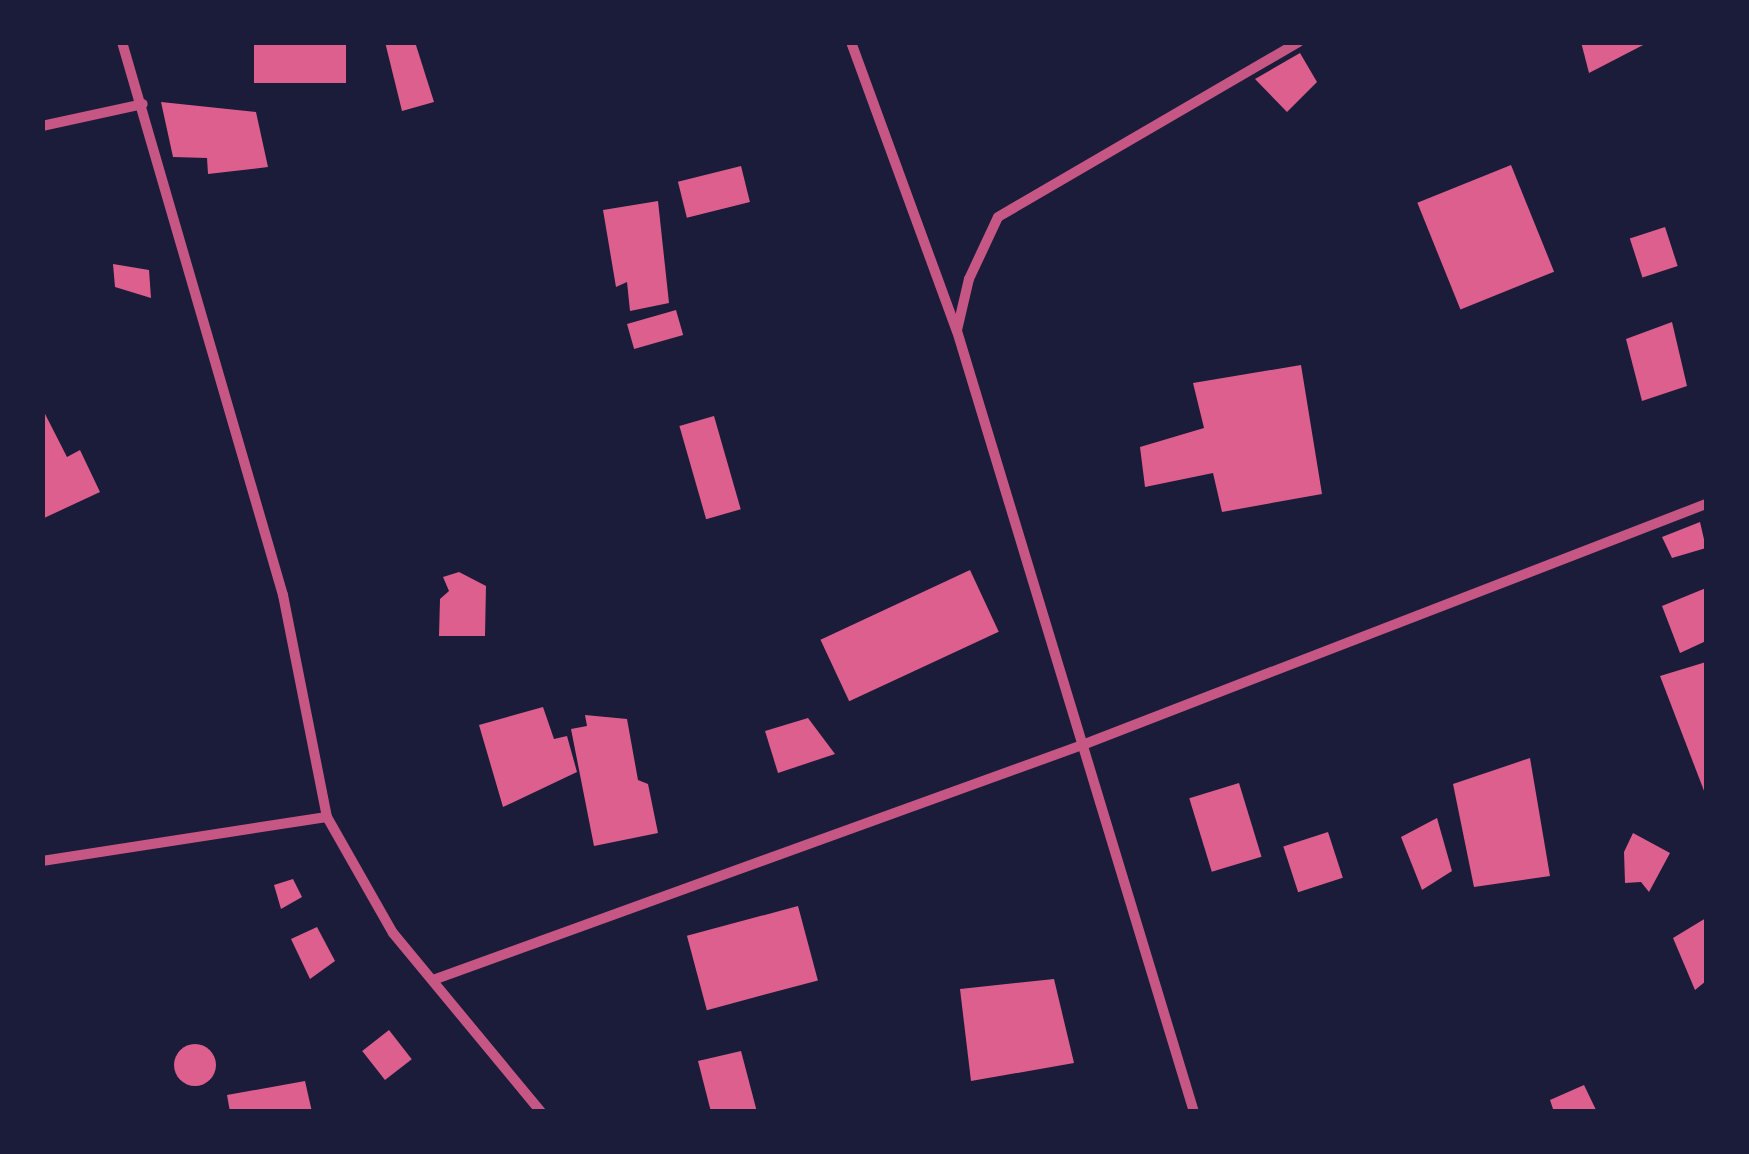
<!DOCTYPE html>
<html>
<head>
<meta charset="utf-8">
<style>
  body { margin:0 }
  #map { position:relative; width:1749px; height:1154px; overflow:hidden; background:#1b1b3a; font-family:"Fira Sans Condensed",sans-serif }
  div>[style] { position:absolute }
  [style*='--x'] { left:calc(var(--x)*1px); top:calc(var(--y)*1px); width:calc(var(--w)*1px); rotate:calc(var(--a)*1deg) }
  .building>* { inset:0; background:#dd5f8e; transform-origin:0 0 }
  .round { border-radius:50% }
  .minor>* { height:10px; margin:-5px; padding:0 5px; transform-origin:5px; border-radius:5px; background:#c65784 }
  span { translate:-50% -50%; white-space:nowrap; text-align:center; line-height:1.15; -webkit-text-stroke:8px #1b1b3a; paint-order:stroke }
  .frame { position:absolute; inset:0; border:45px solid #1b1b3a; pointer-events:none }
</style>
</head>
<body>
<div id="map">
  <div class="building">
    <div style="left:254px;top:42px;width:92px;height:41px"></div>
    <div style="clip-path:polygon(385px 42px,415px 42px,434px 102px,402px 111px)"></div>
    <div style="clip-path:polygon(1581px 42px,1649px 42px,1589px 73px)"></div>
    <div style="clip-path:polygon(1300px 53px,1317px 82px,1287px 112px,1255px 79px)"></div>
    <div style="clip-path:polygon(161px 102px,256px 112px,268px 167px,208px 174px,207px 158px,173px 157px)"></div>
    <div style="left:1511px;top:165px;width:115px;height:101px;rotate:68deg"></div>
    <div style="left:741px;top:166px;width:37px;height:65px;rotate:76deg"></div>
    <div style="clip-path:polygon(658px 201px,669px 303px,630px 311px,627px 282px,616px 287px,603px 210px)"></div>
    <div style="left:1665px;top:227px;width:41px;height:37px;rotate:72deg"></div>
    <div style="clip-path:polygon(113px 264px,149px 270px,151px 298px,115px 287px)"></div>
    <div style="left:676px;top:310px;width:26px;height:51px;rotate:74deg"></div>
    <div style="clip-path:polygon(1672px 322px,1687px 386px,1642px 401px,1626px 339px)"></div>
    <div style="clip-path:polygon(1301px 365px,1322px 494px,1222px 512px,1213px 473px,1145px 487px,1140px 447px,1204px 428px,1193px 383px)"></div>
    <div style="clip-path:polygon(42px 408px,67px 457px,80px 450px,100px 492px,42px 519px)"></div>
    <div style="left:714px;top:416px;width:97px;height:36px;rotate:74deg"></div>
    <div style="clip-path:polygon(1700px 522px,1706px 548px,1672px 558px,1662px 537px)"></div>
    <div style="left:970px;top:570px;width:68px;height:165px;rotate:65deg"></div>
    <div style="clip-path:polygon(459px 572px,486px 586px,485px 636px,439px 636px,440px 599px,449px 591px,443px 577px)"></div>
    <div style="clip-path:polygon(1706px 588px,1706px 641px,1680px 653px,1662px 606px)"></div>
    <div style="clip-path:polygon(1706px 662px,1706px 796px,1660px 676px)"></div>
    <div style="clip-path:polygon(543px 707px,554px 739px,567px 736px,577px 772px,503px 807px,479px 725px)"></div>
    <div style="clip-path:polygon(585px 715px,627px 719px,638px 780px,648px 784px,658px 833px,594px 846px,571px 729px,587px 726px)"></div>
    <div style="clip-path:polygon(808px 718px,835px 754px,778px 773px,765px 731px)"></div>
    <div style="clip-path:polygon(1530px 758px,1550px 876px,1474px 887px,1453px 784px)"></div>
    <div style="left:1239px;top:783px;width:77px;height:52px;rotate:73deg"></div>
    <div style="clip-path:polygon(1437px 818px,1452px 871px,1422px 890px,1401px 837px)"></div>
    <div style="left:1328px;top:832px;width:48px;height:47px;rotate:72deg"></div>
    <div style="clip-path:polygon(1633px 833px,1670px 853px,1649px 892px,1641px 882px,1625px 883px,1624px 852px)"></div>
    <div style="clip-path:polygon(293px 879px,302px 897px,281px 909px,274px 885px)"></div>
    <div style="left:798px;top:906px;width:77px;height:115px;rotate:75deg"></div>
    <div style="clip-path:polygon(1706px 918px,1706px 981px,1695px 990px,1673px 938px)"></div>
    <div style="clip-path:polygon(317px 927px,335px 961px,310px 979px,291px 939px)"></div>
    <div style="clip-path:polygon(1054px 979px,1074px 1063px,971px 1081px,960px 989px)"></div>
    <div style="left:389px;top:1030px;width:37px;height:34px;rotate:52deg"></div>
    <div class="round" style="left:174px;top:1044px;width:42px;height:42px"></div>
    <div style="clip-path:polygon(741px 1051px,757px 1112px,711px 1112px,698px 1061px)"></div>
    <div style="clip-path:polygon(305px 1081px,312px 1112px,230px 1112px,227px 1095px)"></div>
    <div style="clip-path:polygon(1584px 1085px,1597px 1112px,1554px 1112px,1550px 1100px)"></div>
  </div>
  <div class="minor">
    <div style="--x:122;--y:42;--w:576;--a:73.77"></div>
    <div style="--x:283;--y:595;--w:226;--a:78.8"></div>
    <div style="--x:327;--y:817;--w:133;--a:60.4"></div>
    <div style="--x:393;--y:933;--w:232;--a:50.4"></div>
    <div style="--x:851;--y:42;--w:308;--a:69.9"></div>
    <div style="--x:957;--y:331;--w:816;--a:73.12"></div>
    <div style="--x:42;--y:126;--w:103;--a:-12.3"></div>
    <div style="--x:957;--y:330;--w:52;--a:-76.8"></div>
    <div style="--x:969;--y:279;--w:68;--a:-64.9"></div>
    <div style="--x:998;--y:217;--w:348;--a:-30.2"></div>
    <div style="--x:42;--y:861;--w:288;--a:-8.8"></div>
    <div style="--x:433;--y:980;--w:693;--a:-19.9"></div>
    <div style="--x:1085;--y:744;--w:666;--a:-21.13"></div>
  </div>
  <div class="frame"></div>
</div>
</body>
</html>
